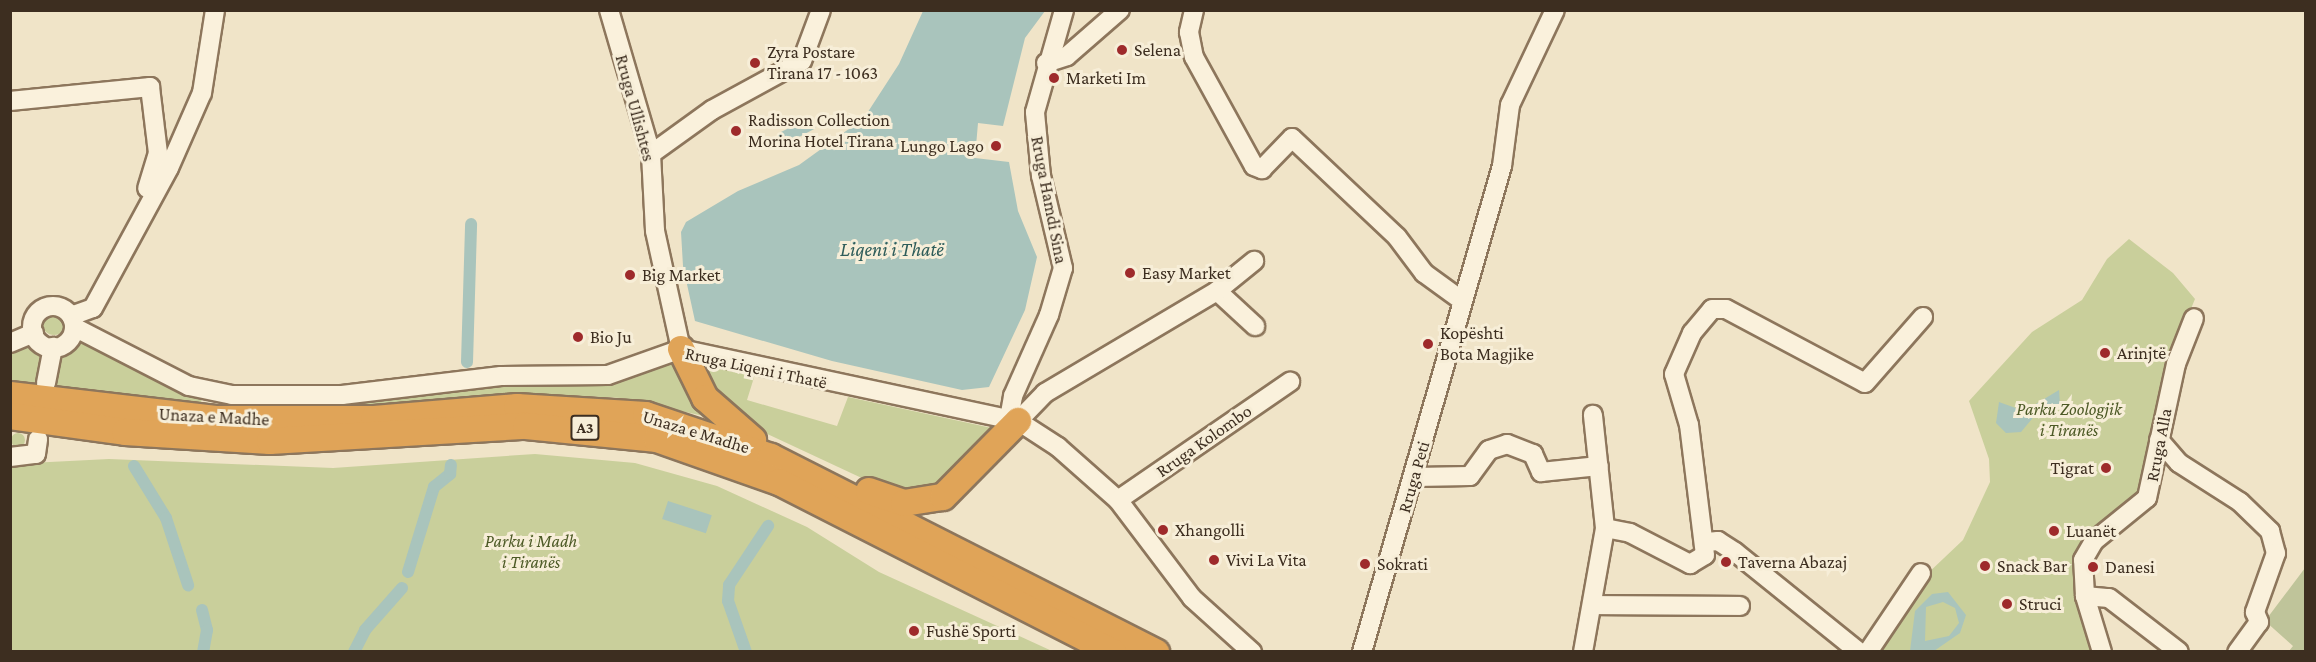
<!DOCTYPE html>
<html>
<head>
<meta charset="utf-8">
<style>
  body { margin:0 }
  #map { position:relative; width:2316px; height:662px; overflow:hidden; background:#f0e4c8; font-family:"Crimson Pro",serif }
  div>[style] { position:absolute }
  [style*='--x'] { left:calc(var(--x)*1px); top:calc(var(--y)*1px); width:calc(var(--w)*1px); rotate:calc(var(--a)*1deg) }
  .green>* { inset:0; background:#c9cf9b }
  .round { border-radius:50% }
  .cemetery>* { inset:0; background:#bfc49a }
  .water>* { inset:0; background:#a9c4bc; transform-origin:0 0 }
  .canal>* { height:12px; margin:-6px; padding:0 6px; transform-origin:6px; border-radius:6px; background:#a9c4bc }
  .roads { filter:drop-shadow(2px 0 #8d765c) drop-shadow(-2px 0 #8d765c) drop-shadow(0 2px #8d765c) drop-shadow(0 -2px #8d765c) }
  .minor>* { height:18px; margin:-9px; padding:0 9px; transform-origin:9px; border-radius:9px; background:#faf1dc }
  .minor>.ring { margin:-9px; padding:0; box-sizing:content-box; background:none; border:18px solid #faf1dc; border-radius:50% }
  .highway>* { height:26px; margin:-13px; padding:0 13px; transform-origin:13px; border-radius:13px; background:#e0a458 }
  .dots>* { width:16px; height:16px; translate:-50% -50%; box-sizing:border-box; border:3px solid #f7eed8; border-radius:50% }
  span { translate:-50% -50%; white-space:nowrap; text-align:center; line-height:1.15; -webkit-text-stroke:6px #f7eed8; paint-order:stroke }
  .shield-label span { padding:2px 4px; background:#f7eed8; border:2px solid; border-radius:4px; -webkit-text-stroke-width:0 }
  .shield-label { font-size:16px; color:#3d2e20; font-weight:700 }
  .poi-label { font-size:18px; color:#3d2e20 }
  .left { translate:0 -50%; text-align:left }
  .right { translate:-100% -50%; text-align:right }
  .street-label { font-size:18px; color:#3d2e20 }
  .park-label { font-size:18px; color:#4d5a26; font-style:italic }
  .water-label { font-size:20px; color:#2f5d5a; font-style:italic }
  .frame { position:absolute; inset:0; border:12px solid #3d2e20; pointer-events:none }
</style>
</head>
<body>
<div id="map">
  <div class="green">
    <div style="clip-path:polygon(2129px 239px,2173px 273px,2195px 299px,2168px 364px,2148px 475px,2135px 502px,2085px 544px,2098px 651px,1877px 652px,1925px 576px,1963px 540px,1990px 482px,1989px 459px,1969px 401px,2032px 332px,2082px 300px,2107px 259px)"></div>
    <div class="round" style="left:42px;top:311px;width:24px;height:24px"></div>
    <div style="clip-path:polygon(83px 341px,202px 396px,201px 404px,11px 382px,10px 349px,32px 345px,40px 351px,37px 382px,54px 384px,62px 355px)"></div>
    <div style="clip-path:polygon(683px 358px,756px 371px,747px 400px,837px 426px,848px 397px,1001px 430px,956px 484px,896px 494px,750px 426px,621px 398px,521px 393px,364px 406px,364px 400px,491px 385px,614px 382px)"></div>
    <div class="round" style="left:11px;top:433px;width:14px;height:14px"></div>
    <div style="clip-path:polygon(535px 454px,635px 463px,717px 486px,807px 527px,879px 572px,1052px 651px,11px 651px,10px 464px,109px 459px,333px 468px)"></div>
  </div>
  <div class="cemetery">
    <div style="clip-path:polygon(2305px 568px,2305px 651px,2289px 651px,2293px 646px,2265px 621px)"></div>
  </div>
  <div class="water">
    <div style="clip-path:polygon(923px 11px,1045px 11px,1025px 38px,1003px 126px,978px 123px,975px 158px,1009px 162px,1018px 211px,1037px 257px,1025px 310px,989px 387px,962px 390px,832px 361px,695px 321px,683px 266px,681px 232px,686px 222px,738px 191px,799px 165px,864px 118px,899px 64px)"></div>
    <div style="clip-path:polygon(811px 117px,816px 128px,784px 145px,775px 143px,779px 133px)"></div>
    <div style="clip-path:polygon(2059px 390px,2060px 404px,2036px 414px,2021px 432px,2006px 433px,1996px 423px,1999px 402px,2024px 411px)"></div>
    <div style="left:668px;top:501px;width:46px;height:19px;rotate:18deg"></div>
    <div style="clip-path:polygon(evenodd,1948px 592px,1966px 615px,1960px 633px,1934px 651px,1910px 651px,1915px 611px,1932px 594px,1948px 592px,1943px 602px,1955px 608px,1959px 623px,1949px 636px,1925px 641px,1926px 607px,1943px 602px)"></div>
  </div>
  <div class="canal">
    <div style="--x:467;--y:362;--w:138;--a:-88.3"></div>
    <div style="--x:134;--y:466;--w:61;--a:58.4"></div>
    <div style="--x:166;--y:518;--w:71;--a:71.8"></div>
    <div style="--x:408;--y:572;--w:89;--a:-73"></div>
    <div style="--x:434;--y:487;--w:21;--a:-39"></div>
    <div style="--x:450;--y:474;--w:9;--a:-84"></div>
    <div style="--x:202;--y:610;--w:21;--a:76"></div>
    <div style="--x:207;--y:630;--w:22;--a:100"></div>
    <div style="--x:354;--y:652;--w:25;--a:-63"></div>
    <div style="--x:365;--y:630;--w:56;--a:-48.6"></div>
    <div style="--x:746;--y:652;--w:54;--a:-109.4"></div>
    <div style="--x:728;--y:601;--w:16;--a:-86"></div>
    <div style="--x:729;--y:585;--w:71;--a:-56.5"></div>
  </div>
  <div class="roads">
    <div class="minor">
      <div style="--x:609;--y:10;--w:150;--a:73.7"></div>
      <div style="--x:651;--y:154;--w:77;--a:87"></div>
      <div style="--x:655;--y:231;--w:121;--a:77.6"></div>
      <div style="--x:1194;--y:10;--w:23;--a:103"></div>
      <div style="--x:1189;--y:32;--w:25;--a:79"></div>
      <div style="--x:1194;--y:57;--w:124;--a:61.2"></div>
      <div style="--x:1254;--y:166;--w:9;--a:21"></div>
      <div style="--x:1262;--y:169;--w:43;--a:-45.9"></div>
      <div style="--x:1292;--y:138;--w:144;--a:43.3"></div>
      <div style="--x:1397;--y:237;--w:45;--a:53.1"></div>
      <div style="--x:1424;--y:273;--w:46;--a:36.1"></div>
      <div style="--x:1046;--y:63;--w:22;--a:-18"></div>
      <div style="--x:1067;--y:56;--w:70;--a:-41"></div>
      <div style="--x:10;--y:101;--w:141;--a:-5.7"></div>
      <div style="--x:150;--y:87;--w:66;--a:83.1"></div>
      <div style="--x:158;--y:153;--w:37;--a:107"></div>
      <div style="--x:651;--y:154;--w:75;--a:-35.8"></div>
      <div style="--x:712;--y:110;--w:102;--a:-28.6"></div>
      <div style="--x:802;--y:61;--w:54;--a:-69.6"></div>
      <div style="--x:1217;--y:291;--w:52;--a:42.6"></div>
      <div class="ring" style="left:32px;top:306px;width:24px;height:24px"></div>
      <div style="--x:71;--y:316;--w:23;--a:-20"></div>
      <div style="--x:93;--y:308;--w:159;--a:-61.5"></div>
      <div style="--x:169;--y:168;--w:82;--a:-66.3"></div>
      <div style="--x:202;--y:93;--w:84;--a:-81.1"></div>
      <div style="--x:74;--y:327;--w:129;--a:27.2"></div>
      <div style="--x:189;--y:386;--w:44;--a:11.8"></div>
      <div style="--x:232;--y:395;--w:110;--a:0"></div>
      <div style="--x:342;--y:395;--w:160;--a:-6.8"></div>
      <div style="--x:501;--y:376;--w:107;--a:-0.5"></div>
      <div style="--x:608;--y:375;--w:77;--a:-19.6"></div>
      <div style="--x:681;--y:349;--w:345;--a:12.1"></div>
      <div style="--x:1018;--y:421;--w:48;--a:33"></div>
      <div style="--x:1058;--y:447;--w:80;--a:41.5"></div>
      <div style="--x:1118;--y:500;--w:123;--a:52.9"></div>
      <div style="--x:1192;--y:598;--w:81;--a:42"></div>
      <div style="--x:10;--y:343;--w:26;--a:-23"></div>
      <div style="--x:46;--y:383;--w:37;--a:-79"></div>
      <div style="--x:1009;--y:419;--w:23;--a:-80"></div>
      <div style="--x:1013;--y:396;--w:89;--a:-66"></div>
      <div style="--x:1049;--y:315;--w:49;--a:-73.4"></div>
      <div style="--x:1063;--y:268;--w:95;--a:-103.4"></div>
      <div style="--x:1041;--y:176;--w:64;--a:-95.4"></div>
      <div style="--x:1035;--y:112;--w:106;--a:-74.1"></div>
      <div style="--x:1018;--y:421;--w:39;--a:-46"></div>
      <div style="--x:1045;--y:393;--w:200;--a:-30.7"></div>
      <div style="--x:1217;--y:291;--w:48;--a:-39"></div>
      <div style="--x:2159;--y:440;--w:30;--a:49"></div>
      <div style="--x:2179;--y:463;--w:72;--a:32.6"></div>
      <div style="--x:2240;--y:502;--w:42;--a:44"></div>
      <div style="--x:2270;--y:531;--w:23;--a:75"></div>
      <div style="--x:2276;--y:553;--w:63;--a:109.6"></div>
      <div style="--x:2255;--y:612;--w:11;--a:68"></div>
      <div style="--x:2259;--y:622;--w:37;--a:126"></div>
      <div style="--x:10;--y:457;--w:26;--a:-7"></div>
      <div style="--x:36;--y:454;--w:15;--a:-82"></div>
      <div style="--x:1415;--y:477;--w:55;--a:-1"></div>
      <div style="--x:1470;--y:476;--w:32;--a:-54"></div>
      <div style="--x:1489;--y:450;--w:19;--a:-18"></div>
      <div style="--x:1507;--y:444;--w:28;--a:21"></div>
      <div style="--x:1533;--y:454;--w:20;--a:66"></div>
      <div style="--x:1541;--y:472;--w:58;--a:-5.9"></div>
      <div style="--x:1118;--y:500;--w:209;--a:-34.5"></div>
      <div style="--x:1605;--y:528;--w:25;--a:11"></div>
      <div style="--x:1630;--y:533;--w:68;--a:27.3"></div>
      <div style="--x:1690;--y:564;--w:17;--a:-31"></div>
      <div style="--x:1705;--y:555;--w:131;--a:-97"></div>
      <div style="--x:1689;--y:425;--w:53;--a:-106.4"></div>
      <div style="--x:1674;--y:374;--w:45;--a:-66.3"></div>
      <div style="--x:1692;--y:333;--w:31;--a:-50"></div>
      <div style="--x:1712;--y:309;--w:14;--a:0"></div>
      <div style="--x:1726;--y:309;--w:157;--a:28"></div>
      <div style="--x:1865;--y:383;--w:88;--a:-48.7"></div>
      <div style="--x:1706;--y:542;--w:12;--a:-5"></div>
      <div style="--x:1718;--y:541;--w:20;--a:33"></div>
      <div style="--x:1735;--y:552;--w:159;--a:38.9"></div>
      <div style="--x:2085;--y:596;--w:24;--a:5"></div>
      <div style="--x:2109;--y:598;--w:88;--a:37.6"></div>
      <div style="--x:1593;--y:605;--w:147;--a:0.4"></div>
      <div style="--x:1362;--y:652;--w:506;--a:-73.93"></div>
      <div style="--x:1502;--y:166;--w:62;--a:-82.5"></div>
      <div style="--x:1510;--y:105;--w:105;--a:-64.7"></div>
      <div style="--x:1583;--y:652;--w:126;--a:-79.9"></div>
      <div style="--x:1605;--y:528;--w:114;--a:-96.1"></div>
      <div style="--x:1868;--y:652;--w:95;--a:-56.1"></div>
      <div style="--x:2102;--y:652;--w:59;--a:-106.9"></div>
      <div style="--x:2085;--y:596;--w:36;--a:-93"></div>
      <div style="--x:2083;--y:560;--w:22;--a:-60"></div>
      <div style="--x:2094;--y:541;--w:68;--a:-39.1"></div>
      <div style="--x:2147;--y:498;--w:137;--a:-77.8"></div>
      <div style="--x:2176;--y:364;--w:49;--a:-68.6"></div>
    </div>
    <div class="highway">
      <div style="--x:681;--y:349;--w:55;--a:63.9"></div>
      <div style="--x:705;--y:398;--w:64;--a:41.2"></div>
      <div style="--x:10;--y:395;--w:207;--a:6.6"></div>
      <div style="--x:216;--y:419;--w:158;--a:0"></div>
      <div style="--x:374;--y:419;--w:144;--a:-4.8"></div>
      <div style="--x:517;--y:407;--w:129;--a:3.5"></div>
      <div style="--x:646;--y:415;--w:132;--a:18.6"></div>
      <div style="--x:771;--y:457;--w:432;--a:26.9"></div>
      <div style="--x:10;--y:416;--w:116;--a:7.9"></div>
      <div style="--x:125;--y:432;--w:145;--a:3.6"></div>
      <div style="--x:270;--y:441;--w:256;--a:-3.4"></div>
      <div style="--x:526;--y:426;--w:132;--a:5.7"></div>
      <div style="--x:657;--y:439;--w:129;--a:19.4"></div>
      <div style="--x:779;--y:482;--w:375;--a:27"></div>
      <div style="--x:869;--y:491;--w:37;--a:19"></div>
      <div style="--x:904;--y:503;--w:39;--a:-9"></div>
      <div style="--x:943;--y:497;--w:107;--a:-45.4"></div>
    </div>
  </div>
  <div class="dots">
    <div style="left:1122px;top:50px;background:#9e2a2b"></div>
    <div style="left:755px;top:63px;background:#9e2a2b"></div>
    <div style="left:1054px;top:78px;background:#9e2a2b"></div>
    <div style="left:736px;top:131px;background:#9e2a2b"></div>
    <div style="left:996px;top:146px;background:#9e2a2b"></div>
    <div style="left:1130px;top:273px;background:#9e2a2b"></div>
    <div style="left:630px;top:275px;background:#9e2a2b"></div>
    <div style="left:578px;top:337px;background:#9e2a2b"></div>
    <div style="left:1428px;top:344px;background:#9e2a2b"></div>
    <div style="left:2105px;top:353px;background:#9e2a2b"></div>
    <div style="left:2106px;top:468px;background:#9e2a2b"></div>
    <div style="left:1163px;top:530px;background:#9e2a2b"></div>
    <div style="left:2054px;top:531px;background:#9e2a2b"></div>
    <div style="left:1214px;top:560px;background:#9e2a2b"></div>
    <div style="left:1726px;top:562px;background:#9e2a2b"></div>
    <div style="left:1365px;top:564px;background:#9e2a2b"></div>
    <div style="left:1985px;top:566px;background:#9e2a2b"></div>
    <div style="left:2093px;top:567px;background:#9e2a2b"></div>
    <div style="left:2007px;top:604px;background:#9e2a2b"></div>
    <div style="left:914px;top:631px;background:#9e2a2b"></div>
  </div>
  <div class="shield-label">
    <span style="left:585px;top:428px">A3</span>
  </div>
  <div class="poi-label">
    <span class="left" style="left:1134px;top:50px">Selena</span>
    <span class="left" style="left:767px;top:63px">Zyra Postare<br>Tirana 17 - 1063</span>
    <span class="left" style="left:1066px;top:78px">Marketi Im</span>
    <span class="left" style="left:748px;top:131px">Radisson Collection<br>Morina Hotel Tirana</span>
    <span class="right" style="left:984px;top:146px">Lungo Lago</span>
    <span class="left" style="left:1142px;top:273px">Easy Market</span>
    <span class="left" style="left:642px;top:275px">Big Market</span>
    <span class="left" style="left:1440px;top:344px">Kopështi<br>Bota Magjike</span>
    <span class="left" style="left:590px;top:337px">Bio Ju</span>
    <span class="left" style="left:2117px;top:353px">Arinjtë</span>
    <span class="right" style="left:2094px;top:468px">Tigrat</span>
    <span class="left" style="left:1175px;top:530px">Xhangolli</span>
    <span class="left" style="left:2066px;top:531px">Luanët</span>
    <span class="left" style="left:1226px;top:560px">Vivi La Vita</span>
    <span class="left" style="left:1738px;top:562px">Taverna Abazaj</span>
    <span class="left" style="left:1377px;top:564px">Sokrati</span>
    <span class="left" style="left:1997px;top:566px">Snack Bar</span>
    <span class="left" style="left:2105px;top:567px">Danesi</span>
    <span class="left" style="left:2019px;top:604px">Struci</span>
    <span class="left" style="left:926px;top:631px">Fushë Sporti</span>
  </div>
  <div class="street-label">
    <span style="left:635px;top:108px;rotate:75deg">Rruga Ullishtes</span>
    <span style="left:1049px;top:200px;rotate:79deg">Rruga Hamdi Sina</span>
    <span style="left:756px;top:368px;rotate:12deg">Rruga Liqeni i Thatë</span>
    <span style="left:214px;top:417px;rotate:3deg">Unaza e Madhe</span>
    <span style="left:696px;top:432px;rotate:17deg">Unaza e Madhe</span>
    <span style="left:1204px;top:441px;rotate:-35deg">Rruga Kolombo</span>
    <span style="left:2159px;top:445px;rotate:-79deg">Rruga Alla</span>
    <span style="left:1414px;top:477px;rotate:-74deg">Rruga Peti</span>
  </div>
  <div class="park-label">
    <span style="left:2069px;top:420px">Parku Zoologjik<br>i Tiranës</span>
    <span style="left:531px;top:552px">Parku i Madh<br>i Tiranës</span>
  </div>
  <div class="water-label">
    <span style="left:892px;top:249px">Liqeni i Thatë</span>
  </div>
  <div class="frame"></div>
</div>
</body>
</html>
